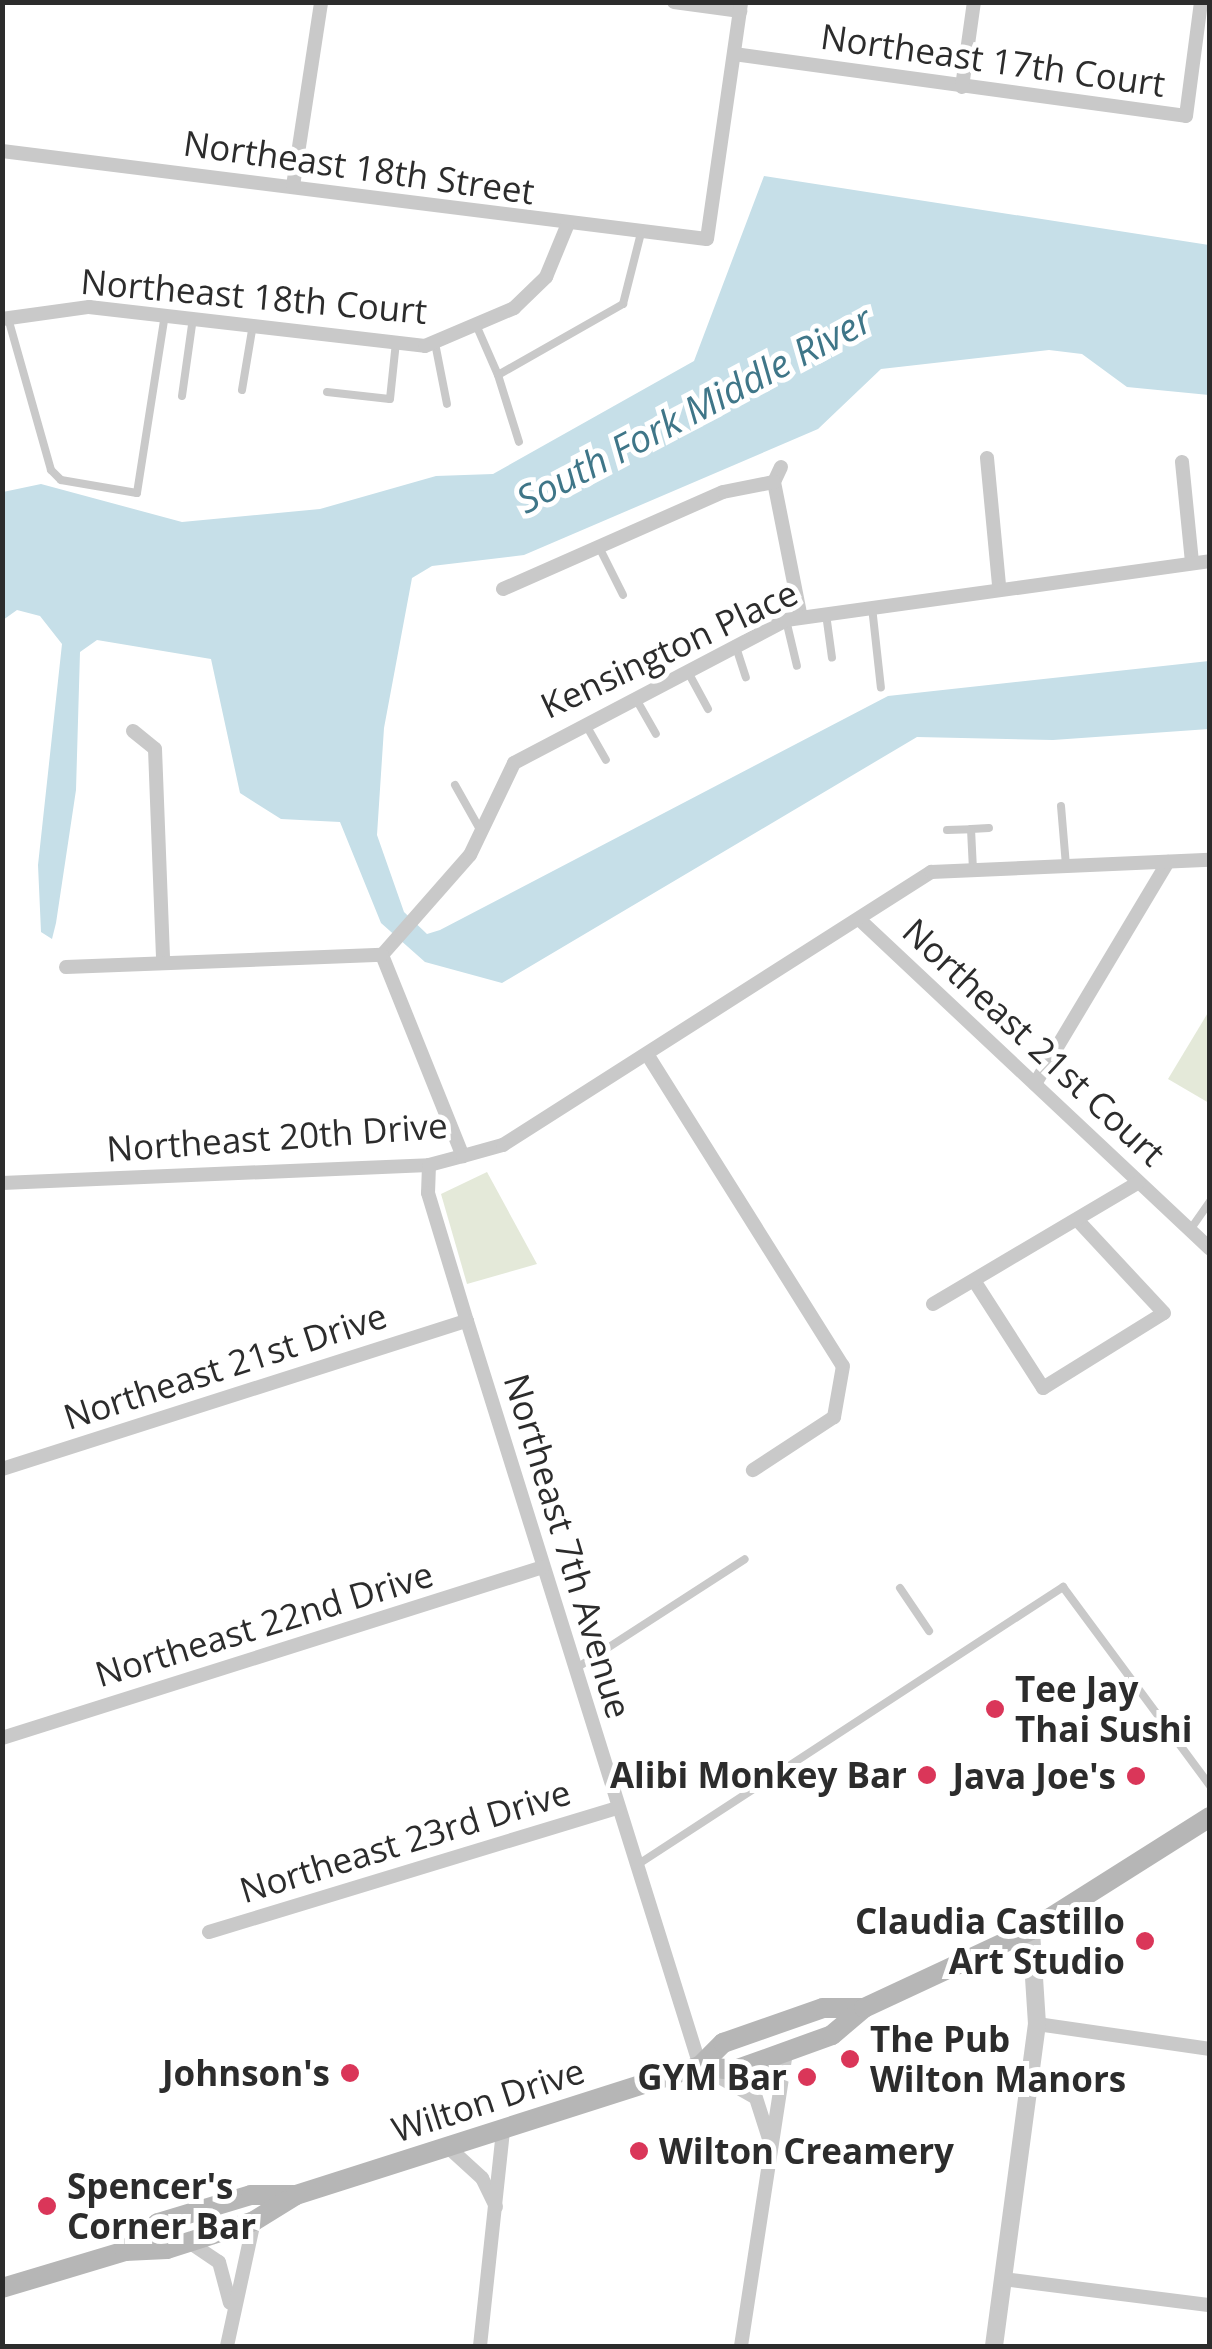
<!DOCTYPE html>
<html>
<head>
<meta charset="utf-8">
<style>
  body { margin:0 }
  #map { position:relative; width:1212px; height:2349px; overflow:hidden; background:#fff; font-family:"Open Sans",sans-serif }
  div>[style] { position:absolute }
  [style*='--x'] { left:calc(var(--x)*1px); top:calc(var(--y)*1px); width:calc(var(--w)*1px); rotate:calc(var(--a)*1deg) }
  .green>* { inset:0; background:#e4e9d9 }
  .water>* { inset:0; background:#c6dfe8 }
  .service>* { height:8px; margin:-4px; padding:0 4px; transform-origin:4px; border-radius:4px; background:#c9c9c9 }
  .minor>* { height:14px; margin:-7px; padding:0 7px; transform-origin:7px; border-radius:7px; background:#c9c9c9 }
  .tertiary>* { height:18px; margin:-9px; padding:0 9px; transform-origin:9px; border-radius:9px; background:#c9c9c9 }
  .secondary>* { height:20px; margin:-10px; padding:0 10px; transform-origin:10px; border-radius:10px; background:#b6b6b6 }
  .dots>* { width:28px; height:28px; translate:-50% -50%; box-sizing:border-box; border:5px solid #fff; border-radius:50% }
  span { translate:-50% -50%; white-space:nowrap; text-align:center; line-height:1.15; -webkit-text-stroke:10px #fff; paint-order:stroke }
  .street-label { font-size:35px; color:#2c2c2c }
  .poi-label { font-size:35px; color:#2c2c2c; font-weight:700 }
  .left { translate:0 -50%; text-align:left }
  .right { translate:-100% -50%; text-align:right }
  .water-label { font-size:38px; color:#3f7688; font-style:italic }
  .frame { position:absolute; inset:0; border:5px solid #2c2c2c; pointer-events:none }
</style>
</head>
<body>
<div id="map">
  <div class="green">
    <div style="clip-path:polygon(1209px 1011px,1209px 1103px,1168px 1079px)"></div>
    <div style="clip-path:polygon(487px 1172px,537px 1264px,467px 1284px,441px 1194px)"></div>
  </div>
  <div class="water">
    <div style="clip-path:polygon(764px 176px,1209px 245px,1209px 395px,1127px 387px,1082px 354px,1049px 350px,881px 369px,818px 429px,524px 555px,432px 566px,412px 578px,384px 728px,377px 835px,404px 912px,427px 934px,440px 930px,888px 696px,1209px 661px,1209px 729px,1053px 740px,917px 737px,502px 983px,425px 962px,381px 923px,340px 822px,281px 819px,240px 793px,211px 659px,97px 640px,80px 652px,76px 790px,56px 923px,52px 939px,41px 932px,38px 865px,62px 644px,40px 616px,17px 610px,3px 620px,3px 492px,41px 484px,182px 522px,320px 509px,436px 476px,493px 474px,694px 361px)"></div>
  </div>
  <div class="service">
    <div style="--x:8;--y:318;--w:158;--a:74.2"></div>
    <div style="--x:51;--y:470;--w:14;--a:45"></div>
    <div style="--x:61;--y:480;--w:77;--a:9.7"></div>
    <div style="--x:137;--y:493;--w:180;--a:-81.1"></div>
    <div style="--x:477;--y:327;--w:52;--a:66.4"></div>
    <div style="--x:498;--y:375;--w:144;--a:-29.6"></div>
    <div style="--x:623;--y:304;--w:73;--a:-75.8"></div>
    <div style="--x:435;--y:343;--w:62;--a:78.9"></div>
    <div style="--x:498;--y:375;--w:70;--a:72.6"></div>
    <div style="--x:242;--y:390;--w:67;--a:-80.5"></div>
    <div style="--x:327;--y:392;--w:63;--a:6.3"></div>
    <div style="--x:390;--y:399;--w:57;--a:-84"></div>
    <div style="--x:182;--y:396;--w:79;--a:-82"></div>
    <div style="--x:601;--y:551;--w:49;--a:63.4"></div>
    <div style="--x:872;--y:607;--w:81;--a:83.7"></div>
    <div style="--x:826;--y:614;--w:44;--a:82.2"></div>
    <div style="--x:786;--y:620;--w:47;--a:76.6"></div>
    <div style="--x:735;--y:644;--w:35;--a:72"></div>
    <div style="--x:688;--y:672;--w:42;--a:61.6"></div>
    <div style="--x:636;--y:699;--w:40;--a:60.3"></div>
    <div style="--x:586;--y:725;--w:40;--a:60.3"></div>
    <div style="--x:455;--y:785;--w:55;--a:60.6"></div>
    <div style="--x:1061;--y:806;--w:60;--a:85.2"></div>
    <div style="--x:971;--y:829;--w:18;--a:-3"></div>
    <div style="--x:947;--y:830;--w:24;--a:-2"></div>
    <div style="--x:971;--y:829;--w:41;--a:87.2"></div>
    <div style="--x:1190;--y:1230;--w:35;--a:-55"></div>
    <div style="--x:900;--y:1588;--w:52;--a:56"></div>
    <div style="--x:575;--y:1669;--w:202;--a:-32.9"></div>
    <div style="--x:637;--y:1865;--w:509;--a:-33.13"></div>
    <div style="--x:1063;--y:1587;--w:247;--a:53.5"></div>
  </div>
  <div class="minor">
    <div style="--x:674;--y:2;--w:67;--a:7.8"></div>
    <div style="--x:734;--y:54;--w:456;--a:7.8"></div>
    <div style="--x:1186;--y:116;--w:115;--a:-82.5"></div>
    <div style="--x:962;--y:87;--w:86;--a:-82"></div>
    <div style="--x:2;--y:151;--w:710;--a:7.12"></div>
    <div style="--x:707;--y:239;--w:239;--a:-81.8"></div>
    <div style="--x:293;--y:186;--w:186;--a:-81.3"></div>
    <div style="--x:2;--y:319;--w:88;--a:-7.9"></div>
    <div style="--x:89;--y:307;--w:338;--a:6.6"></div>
    <div style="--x:425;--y:346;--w:97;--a:-23.1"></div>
    <div style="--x:514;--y:308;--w:45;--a:-44.1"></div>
    <div style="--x:546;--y:277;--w:55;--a:-67.6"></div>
    <div style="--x:987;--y:458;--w:127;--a:84.6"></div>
    <div style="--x:1182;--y:462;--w:100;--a:84.3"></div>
    <div style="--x:781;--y:467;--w:17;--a:115"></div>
    <div style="--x:774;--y:482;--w:134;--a:78.8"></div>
    <div style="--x:503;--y:589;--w:240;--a:-23.8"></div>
    <div style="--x:723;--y:492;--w:52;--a:-11.1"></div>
    <div style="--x:133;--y:731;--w:28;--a:39"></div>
    <div style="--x:155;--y:749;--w:210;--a:87.8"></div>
    <div style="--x:860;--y:920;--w:480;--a:43.2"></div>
    <div style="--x:382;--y:955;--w:133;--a:-48.7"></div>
    <div style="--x:470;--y:855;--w:102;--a:-64.4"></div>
    <div style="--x:514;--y:763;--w:307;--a:-27.7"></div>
    <div style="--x:786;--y:620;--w:428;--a:-7.9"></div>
    <div style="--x:382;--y:955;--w:217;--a:68.1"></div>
    <div style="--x:66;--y:967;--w:316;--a:-2.2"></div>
    <div style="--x:647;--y:1054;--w:368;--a:57.9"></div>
    <div style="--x:843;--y:1366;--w:52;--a:100"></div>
    <div style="--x:834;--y:1417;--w:97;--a:146.8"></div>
    <div style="--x:1035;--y:1084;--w:259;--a:-59.1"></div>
    <div style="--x:429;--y:1165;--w:28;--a:92"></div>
    <div style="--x:428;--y:1193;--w:134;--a:73.1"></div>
    <div style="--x:467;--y:1321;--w:781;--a:72.63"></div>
    <div style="--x:700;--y:2066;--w:64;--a:29.7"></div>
    <div style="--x:756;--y:2098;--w:46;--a:72.3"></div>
    <div style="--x:2;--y:1183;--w:427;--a:-2.4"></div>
    <div style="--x:429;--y:1165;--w:35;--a:-15"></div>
    <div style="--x:463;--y:1156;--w:41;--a:-15.4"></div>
    <div style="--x:503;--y:1145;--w:508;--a:-32.53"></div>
    <div style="--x:931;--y:872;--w:279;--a:-2.5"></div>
    <div style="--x:975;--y:1282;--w:126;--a:57.3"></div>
    <div style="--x:1043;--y:1388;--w:142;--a:-31.8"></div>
    <div style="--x:1164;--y:1313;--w:125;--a:-133"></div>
    <div style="--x:933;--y:1304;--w:239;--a:-30.6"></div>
    <div style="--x:2;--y:1469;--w:488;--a:-17.7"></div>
    <div style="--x:2;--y:1738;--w:567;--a:-17.54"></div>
    <div style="--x:209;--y:1932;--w:427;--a:-16.9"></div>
    <div style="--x:1037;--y:2024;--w:175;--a:8.2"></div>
    <div style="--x:448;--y:2147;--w:46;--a:42.4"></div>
    <div style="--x:482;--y:2178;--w:32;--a:64"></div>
    <div style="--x:189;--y:2242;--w:36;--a:34"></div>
    <div style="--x:219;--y:2262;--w:42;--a:75"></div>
    <div style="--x:1003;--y:2279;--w:209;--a:7.2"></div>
    <div style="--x:227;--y:2346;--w:128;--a:-77.8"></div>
    <div style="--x:480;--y:2346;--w:218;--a:-83.9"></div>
    <div style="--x:741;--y:2346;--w:297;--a:-81.3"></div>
  </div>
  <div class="tertiary">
    <div style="--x:994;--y:2346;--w:325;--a:-82.4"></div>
    <div style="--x:1037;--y:2024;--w:94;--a:-93.7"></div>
  </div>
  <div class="secondary">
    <div style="--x:700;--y:2066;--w:33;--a:-45"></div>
    <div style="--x:723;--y:2043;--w:106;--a:-19.3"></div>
    <div style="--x:823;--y:2008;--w:41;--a:0"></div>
    <div style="--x:125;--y:2251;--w:43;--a:-40.3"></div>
    <div style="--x:158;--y:2223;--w:97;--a:-16.8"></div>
    <div style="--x:251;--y:2195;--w:45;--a:0"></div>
    <div style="--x:2;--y:2288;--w:128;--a:-16.7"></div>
    <div style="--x:125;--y:2251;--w:42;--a:-2.7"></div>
    <div style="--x:167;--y:2249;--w:91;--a:-17.8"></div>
    <div style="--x:254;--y:2221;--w:49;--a:-31.8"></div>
    <div style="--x:296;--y:2195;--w:424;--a:-17.7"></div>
    <div style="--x:700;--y:2066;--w:35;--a:7"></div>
    <div style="--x:735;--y:2070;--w:103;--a:-19.8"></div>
    <div style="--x:832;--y:2035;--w:42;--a:-40.2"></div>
    <div style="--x:864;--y:2008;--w:184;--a:-25"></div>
    <div style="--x:1031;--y:1930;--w:212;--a:-32.3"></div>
  </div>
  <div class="dots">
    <div style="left:995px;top:1709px;background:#da3659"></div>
    <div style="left:927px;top:1775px;background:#da3659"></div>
    <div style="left:1136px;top:1776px;background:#da3659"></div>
    <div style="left:1145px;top:1941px;background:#da3659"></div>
    <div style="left:850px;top:2059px;background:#da3659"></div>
    <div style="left:350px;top:2073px;background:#da3659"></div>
    <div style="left:807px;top:2077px;background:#da3659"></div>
    <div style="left:639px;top:2151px;background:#da3659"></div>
    <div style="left:47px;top:2206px;background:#da3659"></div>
  </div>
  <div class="street-label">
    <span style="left:993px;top:60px;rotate:8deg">Northeast 17th Court</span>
    <span style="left:359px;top:167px;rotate:8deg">Northeast 18th Street</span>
    <span style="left:254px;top:296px;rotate:5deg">Northeast 18th Court</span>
    <span style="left:669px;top:649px;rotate:-25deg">Kensington Place</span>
    <span style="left:1034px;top:1042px;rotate:43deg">Northeast 21st Court</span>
    <span style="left:277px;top:1137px;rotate:-4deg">Northeast 20th Drive</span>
    <span style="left:225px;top:1366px;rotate:-18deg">Northeast 21st Drive</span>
    <span style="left:568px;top:1546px;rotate:73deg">Northeast 7th Avenue</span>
    <span style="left:264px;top:1624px;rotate:-17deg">Northeast 22nd Drive</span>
    <span style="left:405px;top:1841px;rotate:-17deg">Northeast 23rd Drive</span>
    <span style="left:488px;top:2100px;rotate:-18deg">Wilton Drive</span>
  </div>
  <div class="poi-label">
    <span class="left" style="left:1015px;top:1709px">Tee Jay<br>Thai Sushi</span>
    <span class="right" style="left:907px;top:1775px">Alibi Monkey Bar</span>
    <span class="right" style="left:1116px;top:1776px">Java Joe's</span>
    <span class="right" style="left:1125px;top:1941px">Claudia Castillo<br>Art Studio</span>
    <span class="left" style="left:870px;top:2059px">The Pub<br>Wilton Manors</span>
    <span class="right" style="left:330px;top:2073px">Johnson's</span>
    <span class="right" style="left:787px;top:2077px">GYM Bar</span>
    <span class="left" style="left:659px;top:2151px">Wilton Creamery</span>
    <span class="left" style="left:67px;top:2206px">Spencer's<br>Corner Bar</span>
  </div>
  <div class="water-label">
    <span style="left:694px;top:409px;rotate:-28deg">South Fork Middle River</span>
  </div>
  <div class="frame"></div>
</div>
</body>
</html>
